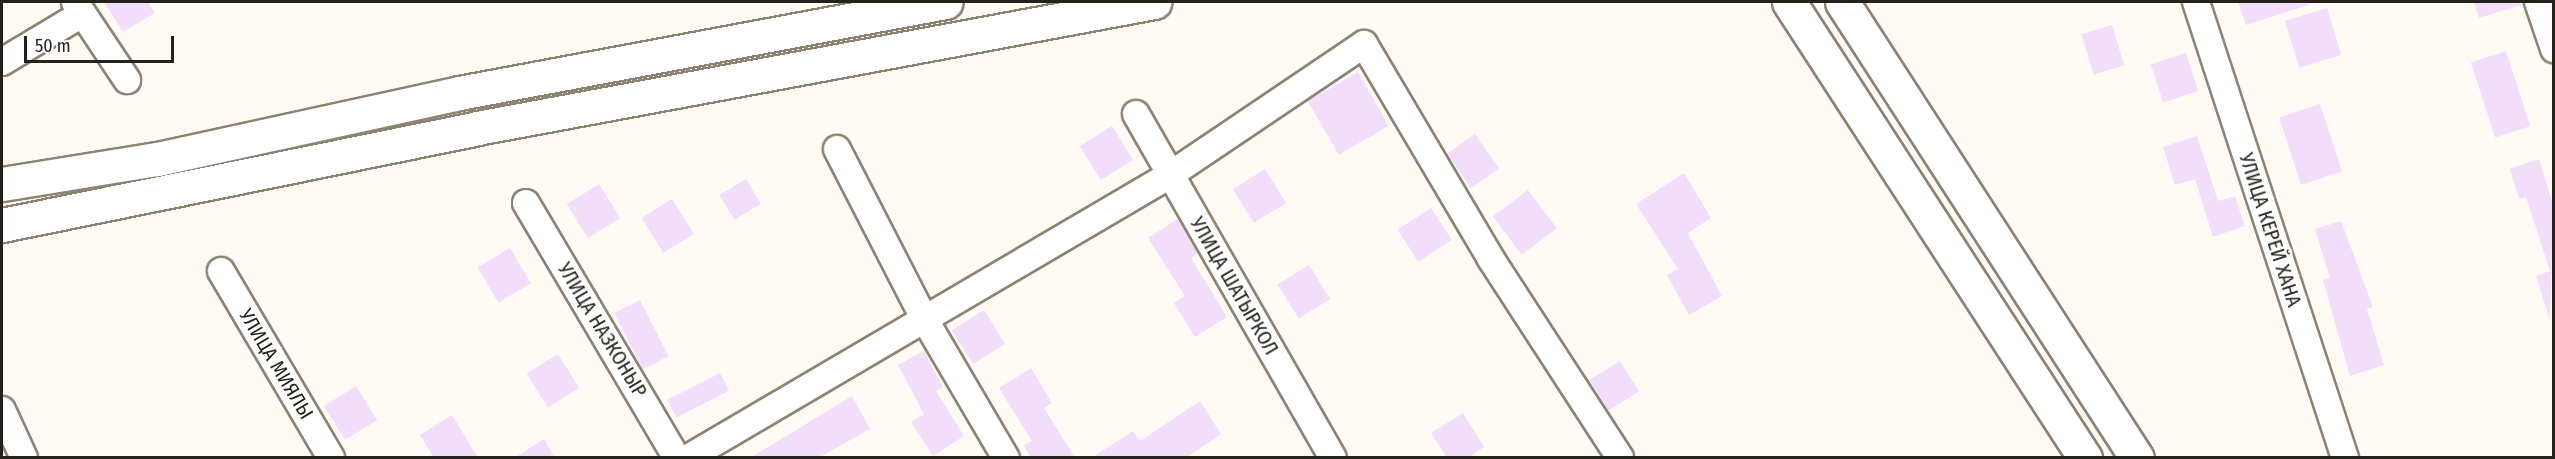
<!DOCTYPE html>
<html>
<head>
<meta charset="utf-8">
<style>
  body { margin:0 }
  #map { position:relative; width:2555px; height:459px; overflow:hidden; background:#fffbf4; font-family:"Fira Sans Condensed",sans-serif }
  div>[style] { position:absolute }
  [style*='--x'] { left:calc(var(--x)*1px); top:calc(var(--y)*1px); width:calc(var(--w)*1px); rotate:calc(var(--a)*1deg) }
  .building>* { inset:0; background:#f2ddfb; transform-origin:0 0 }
  .roads { filter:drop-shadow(2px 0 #8d8373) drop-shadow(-2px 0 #8d8373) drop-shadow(0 2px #8d8373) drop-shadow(0 -2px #8d8373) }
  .minor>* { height:26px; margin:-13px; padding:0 13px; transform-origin:13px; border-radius:13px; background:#fff }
  .major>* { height:33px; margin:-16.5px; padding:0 16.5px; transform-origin:16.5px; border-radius:16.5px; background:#fff }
  .highway>* { height:33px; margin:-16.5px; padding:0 16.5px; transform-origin:16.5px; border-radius:16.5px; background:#fff }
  span { translate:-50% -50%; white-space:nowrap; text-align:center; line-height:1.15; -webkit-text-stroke:4.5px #fff; paint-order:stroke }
  .street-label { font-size:20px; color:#25211b }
  .frame { position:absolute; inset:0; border:3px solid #25211b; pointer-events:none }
  .scale { position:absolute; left:24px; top:36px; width:150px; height:27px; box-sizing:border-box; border:3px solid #25211b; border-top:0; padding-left:8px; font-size:18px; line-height:21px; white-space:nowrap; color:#25211b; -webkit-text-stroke:4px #fff; paint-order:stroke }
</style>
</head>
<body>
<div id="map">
  <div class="building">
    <div style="clip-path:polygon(104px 2px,148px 2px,155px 13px,123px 32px)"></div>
    <div style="clip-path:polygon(2238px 2px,2308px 2px,2308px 5px,2246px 25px)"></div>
    <div style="clip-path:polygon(2474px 2px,2521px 2px,2521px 5px,2479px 18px)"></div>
    <div style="left:2327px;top:8px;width:49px;height:44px;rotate:73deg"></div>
    <div style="left:2112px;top:25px;width:42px;height:32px;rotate:73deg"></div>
    <div style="left:2506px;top:51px;width:79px;height:37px;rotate:72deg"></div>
    <div style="left:2186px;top:53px;width:40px;height:37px;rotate:72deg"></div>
    <div style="left:1358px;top:72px;width:62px;height:58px;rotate:60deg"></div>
    <div style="left:2320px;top:104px;width:71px;height:43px;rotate:72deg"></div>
    <div style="left:1112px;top:126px;width:40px;height:38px;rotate:58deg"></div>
    <div style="left:1475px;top:134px;width:42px;height:34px;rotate:55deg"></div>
    <div style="clip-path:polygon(2197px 136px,2218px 201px,2235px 196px,2245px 226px,2213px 237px,2195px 179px,2175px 185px,2163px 147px)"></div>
    <div style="clip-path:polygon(2539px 159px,2553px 205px,2550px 321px,2536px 276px,2550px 271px,2526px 197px,2519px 199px,2510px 169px)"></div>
    <div style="left:1265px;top:169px;width:40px;height:38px;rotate:58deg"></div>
    <div style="clip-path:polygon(1684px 173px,1711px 218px,1688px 233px,1722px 296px,1689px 315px,1667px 275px,1678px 269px,1636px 204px)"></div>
    <div style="left:746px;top:179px;width:29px;height:31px;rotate:59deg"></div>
    <div style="left:599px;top:184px;width:40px;height:38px;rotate:58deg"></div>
    <div style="left:1528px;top:190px;width:48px;height:44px;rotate:53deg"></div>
    <div style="left:672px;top:199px;width:41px;height:36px;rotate:58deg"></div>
    <div style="left:1431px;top:208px;width:38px;height:40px;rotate:57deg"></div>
    <div style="clip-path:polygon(1179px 218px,1198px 253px,1191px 258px,1227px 317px,1195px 337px,1174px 303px,1185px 296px,1148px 238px)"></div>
    <div style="clip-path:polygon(2341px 221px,2373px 307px,2367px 309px,2384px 365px,2350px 376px,2323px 280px,2330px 278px,2315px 229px)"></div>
    <div style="left:510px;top:248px;width:41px;height:38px;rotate:59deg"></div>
    <div style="left:1309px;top:265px;width:40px;height:37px;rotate:58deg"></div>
    <div style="left:640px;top:300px;width:63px;height:29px;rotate:63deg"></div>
    <div style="left:984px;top:310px;width:40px;height:38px;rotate:58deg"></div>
    <div style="clip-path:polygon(924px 351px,943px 387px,936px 391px,964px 436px,933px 456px,911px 422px,924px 414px,898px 365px)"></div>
    <div style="left:558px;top:354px;width:40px;height:37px;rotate:58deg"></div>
    <div style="left:1620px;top:361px;width:36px;height:36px;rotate:58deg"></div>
    <div style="clip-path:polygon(1031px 368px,1052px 403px,1044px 408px,1075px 458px,1031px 458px,1024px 446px,1032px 441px,999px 388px)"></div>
    <div style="left:720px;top:373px;width:20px;height:59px;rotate:63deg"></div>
    <div style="left:356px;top:386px;width:40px;height:38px;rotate:58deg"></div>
    <div style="clip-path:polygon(852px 396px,870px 429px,818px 458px,750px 458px)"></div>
    <div style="clip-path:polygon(1200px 401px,1221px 434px,1186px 458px,1091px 458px,1133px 431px,1140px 441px)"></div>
    <div style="clip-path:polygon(1463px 413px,1484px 447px,1468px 458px,1447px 458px,1431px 433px)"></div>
    <div style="clip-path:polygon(452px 415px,478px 458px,434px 458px,420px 435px)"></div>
    <div style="clip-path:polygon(544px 439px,555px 458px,514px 458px)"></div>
  </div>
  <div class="roads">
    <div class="minor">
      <div style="--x:75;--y:2;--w:94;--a:56.3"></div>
      <div style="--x:2196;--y:2;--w:480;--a:71.9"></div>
      <div style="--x:2538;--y:2;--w:50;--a:71.2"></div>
      <div style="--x:2;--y:62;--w:93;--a:-31"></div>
      <div style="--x:1136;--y:114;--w:396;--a:60.2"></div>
      <div style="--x:837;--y:149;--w:192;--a:62.8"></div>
      <div style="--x:925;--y:320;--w:160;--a:59.6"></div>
      <div style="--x:526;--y:203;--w:296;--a:59.4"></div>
      <div style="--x:221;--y:271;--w:217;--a:59.5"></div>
      <div style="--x:2;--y:410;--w:53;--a:65.4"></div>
      <div style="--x:688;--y:458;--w:559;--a:-30.42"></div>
      <div style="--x:1170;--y:175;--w:234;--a:-34"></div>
      <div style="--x:1364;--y:44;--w:250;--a:59.4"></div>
      <div style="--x:1491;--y:259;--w:237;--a:57"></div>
    </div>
    <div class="major">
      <div style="--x:2;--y:184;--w:157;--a:-9.2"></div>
      <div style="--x:157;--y:159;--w:309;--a:-12.3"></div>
      <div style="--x:459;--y:93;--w:495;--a:-10.6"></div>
      <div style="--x:2;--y:225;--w:485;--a:-11.5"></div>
      <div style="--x:477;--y:128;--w:689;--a:-10.54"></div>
    </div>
    <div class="highway">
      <div style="--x:1789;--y:2;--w:544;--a:57.01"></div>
      <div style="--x:1842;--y:2;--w:543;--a:57.1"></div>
    </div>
  </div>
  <div class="street-label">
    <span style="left:2270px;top:230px;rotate:72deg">УЛИЦА КЕРЕЙ ХАНА</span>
    <span style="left:1234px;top:286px;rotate:60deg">УЛИЦА ШАТЫРКОЛ</span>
    <span style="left:602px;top:330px;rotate:59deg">УЛИЦА НАЗКОНЫР</span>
    <span style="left:276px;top:364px;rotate:59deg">УЛИЦА МИЯЛЫ</span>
  </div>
  <div class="frame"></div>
  <div class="scale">50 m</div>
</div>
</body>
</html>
